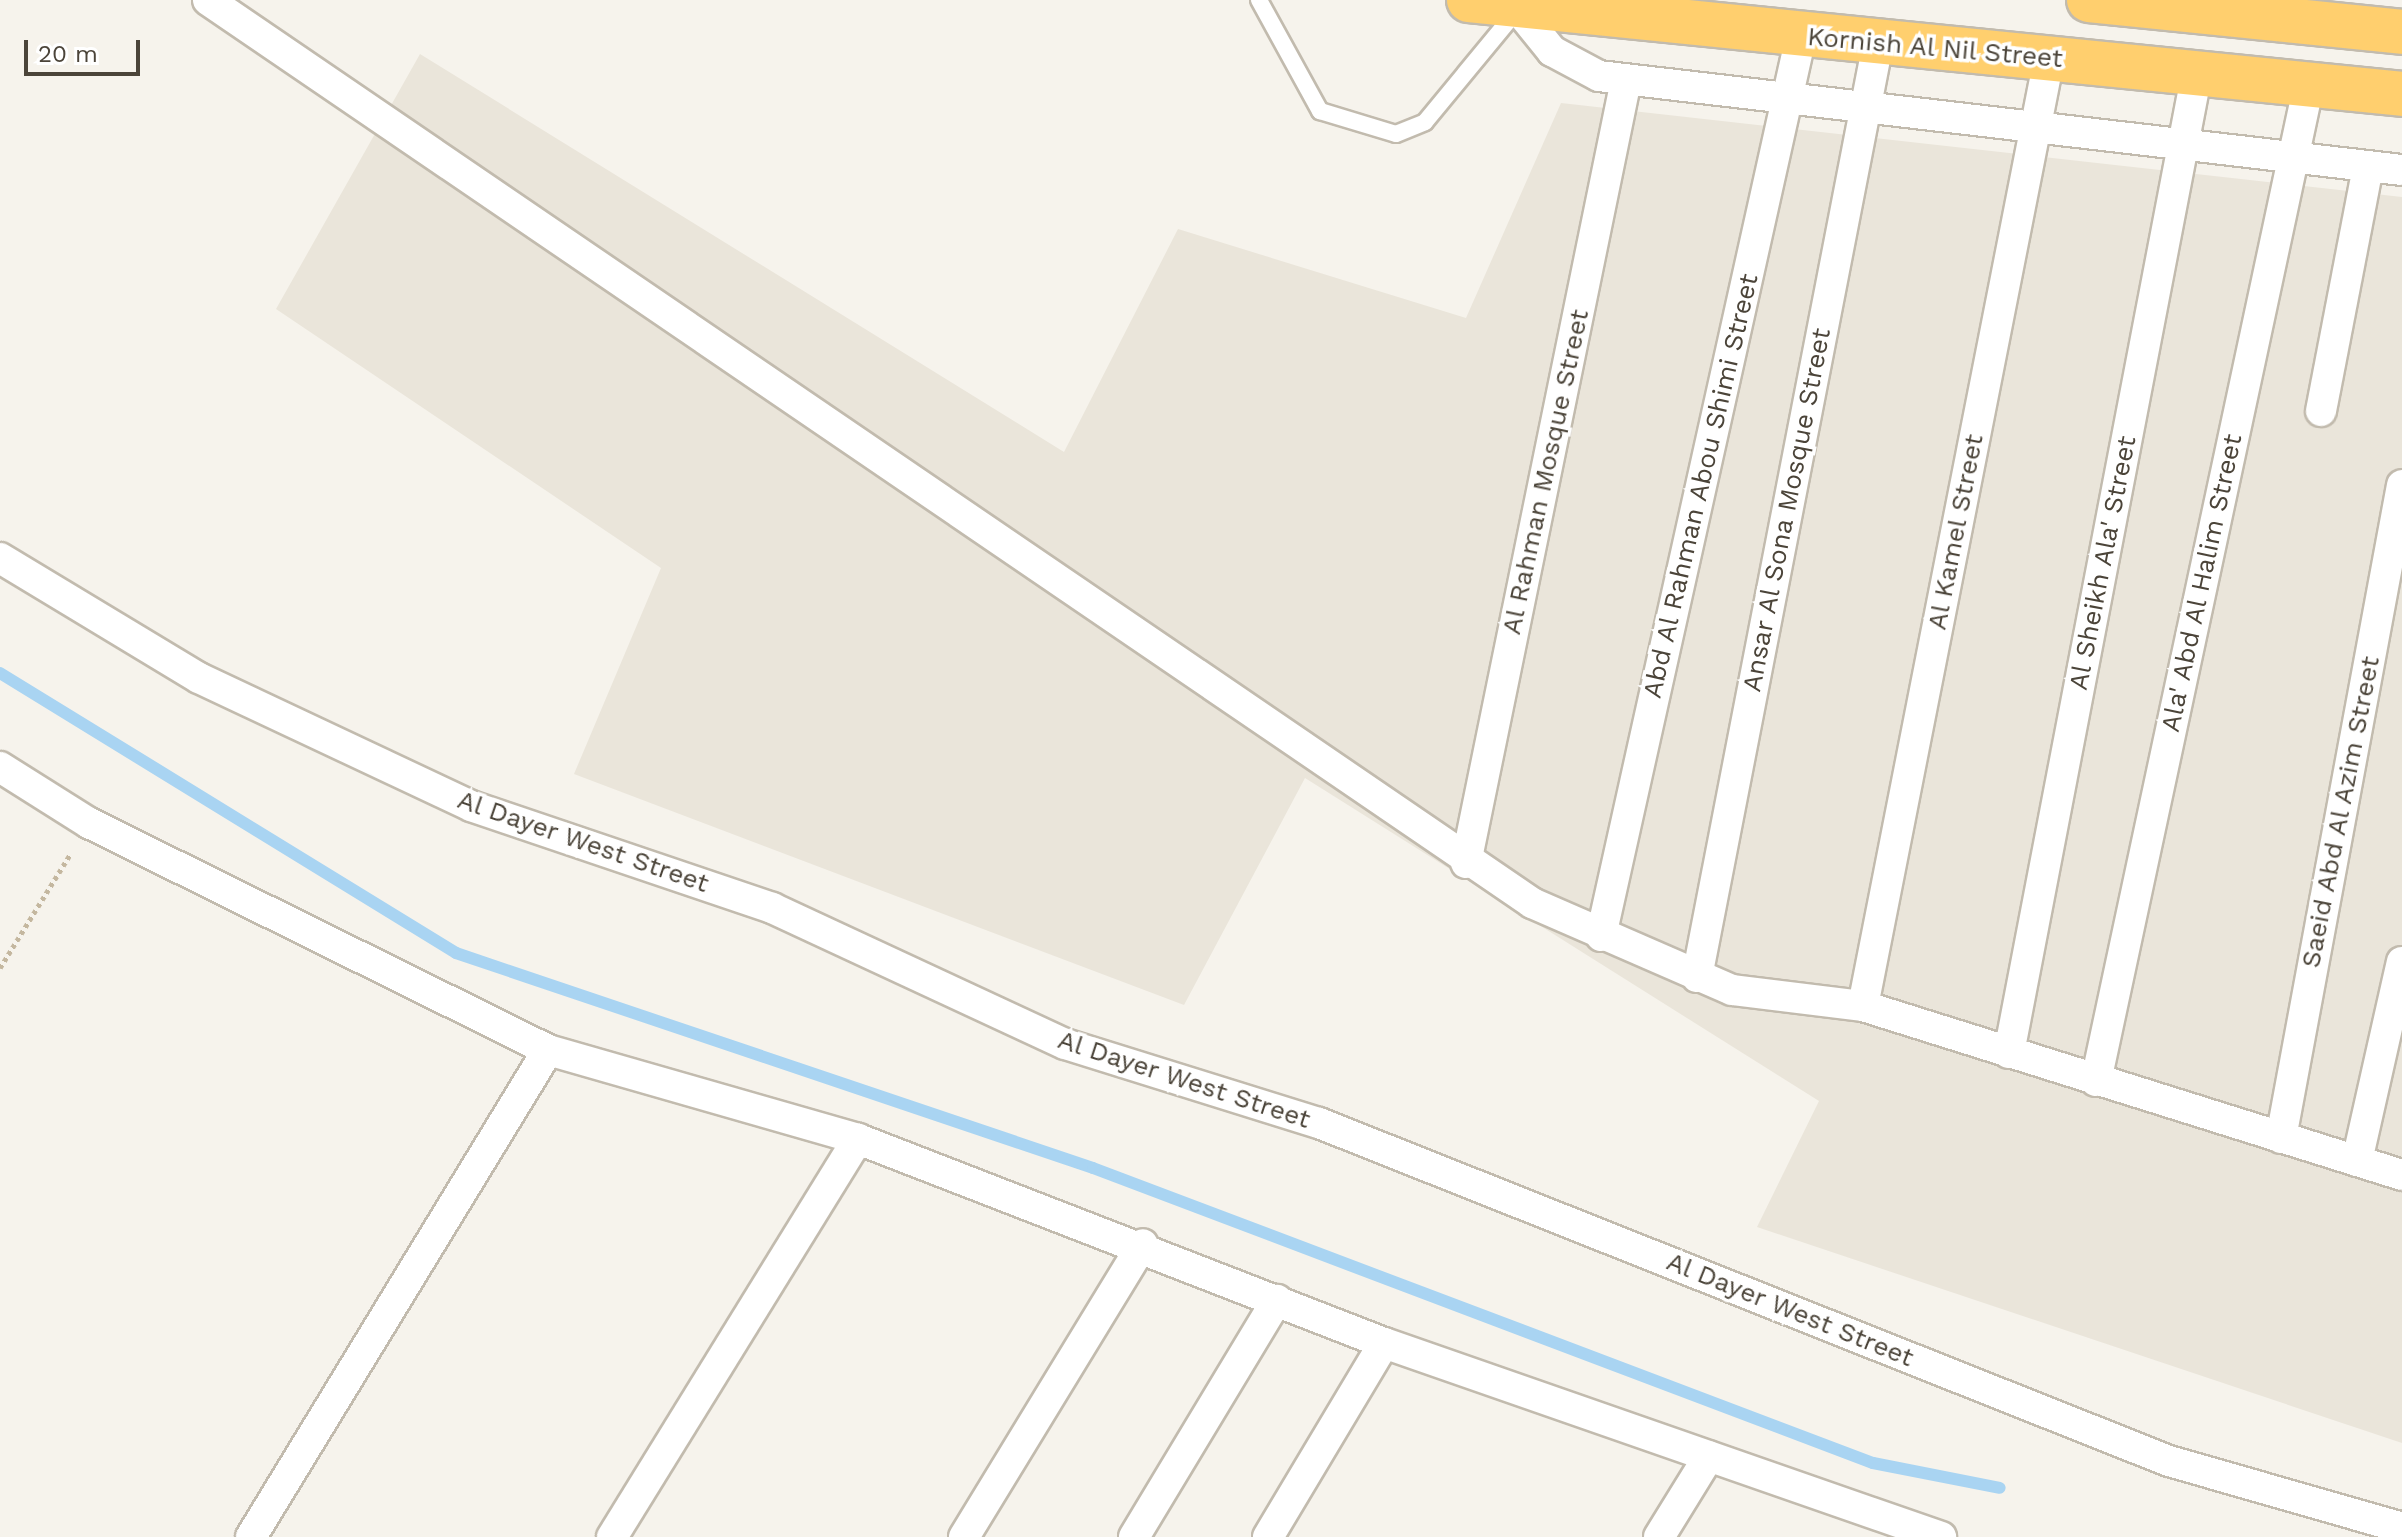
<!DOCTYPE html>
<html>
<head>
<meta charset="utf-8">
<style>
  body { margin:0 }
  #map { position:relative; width:2402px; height:1537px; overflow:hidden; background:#f6f3ec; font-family:"Work Sans",sans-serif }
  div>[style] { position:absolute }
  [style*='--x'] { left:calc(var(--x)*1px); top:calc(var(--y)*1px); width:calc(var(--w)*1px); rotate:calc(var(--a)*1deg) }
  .residential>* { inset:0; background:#eae5da }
  .stream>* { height:12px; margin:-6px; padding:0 6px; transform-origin:6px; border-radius:6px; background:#a9d4f2 }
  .path>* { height:5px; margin-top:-2.5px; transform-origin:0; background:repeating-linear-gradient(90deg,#c4b79f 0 4px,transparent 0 8px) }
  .roads { filter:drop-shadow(2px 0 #c2bbae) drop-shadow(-2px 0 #c2bbae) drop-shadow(0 2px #c2bbae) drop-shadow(0 -2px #c2bbae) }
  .lane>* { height:16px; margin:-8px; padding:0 8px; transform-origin:8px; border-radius:8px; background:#fff }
  .street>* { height:30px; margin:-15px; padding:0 15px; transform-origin:15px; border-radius:15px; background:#fff }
  .highway>* { height:44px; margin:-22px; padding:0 22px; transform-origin:22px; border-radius:22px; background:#ffcf6e }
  span { translate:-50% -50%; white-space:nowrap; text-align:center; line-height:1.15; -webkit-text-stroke:7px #fff; paint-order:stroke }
  .street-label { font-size:26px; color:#4b4439 }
  .scale { position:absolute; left:24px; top:40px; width:116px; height:36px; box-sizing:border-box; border:4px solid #4b4439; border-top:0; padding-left:10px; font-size:24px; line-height:28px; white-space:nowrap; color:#4b4439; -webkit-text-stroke:6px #fff; paint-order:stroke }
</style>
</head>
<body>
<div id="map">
  <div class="residential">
    <div style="clip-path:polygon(420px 54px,1064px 452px,1178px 229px,1466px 318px,1561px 103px,2402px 197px,2402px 1443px,1757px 1227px,1819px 1101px,1305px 778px,1184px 1005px,574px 774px,661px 568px,276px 309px)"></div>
  </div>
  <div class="stream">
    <div style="--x:0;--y:673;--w:535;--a:31.55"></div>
    <div style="--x:456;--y:953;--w:672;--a:18.65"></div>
    <div style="--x:1093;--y:1168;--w:834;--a:20.72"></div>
    <div style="--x:1873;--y:1463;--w:129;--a:11.1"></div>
  </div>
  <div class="path">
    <div style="--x:0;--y:968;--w:135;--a:-58.3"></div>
  </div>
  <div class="roads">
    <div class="lane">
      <div style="--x:1259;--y:0;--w:127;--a:61.2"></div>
      <div style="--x:1320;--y:111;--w:79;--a:16.8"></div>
      <div style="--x:1396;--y:134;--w:31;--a:-22"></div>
      <div style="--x:1425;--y:122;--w:146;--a:-50.5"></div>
    </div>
    <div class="street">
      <div style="--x:208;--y:0;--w:1603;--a:34.29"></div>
      <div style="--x:1532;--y:903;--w:218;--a:23.5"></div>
      <div style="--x:1732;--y:990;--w:132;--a:7"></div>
      <div style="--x:1863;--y:1006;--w:565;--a:17.41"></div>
      <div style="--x:1518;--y:9;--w:54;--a:51"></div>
      <div style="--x:1552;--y:51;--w:53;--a:28"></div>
      <div style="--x:1599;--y:76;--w:808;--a:6.68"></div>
      <div style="--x:2321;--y:411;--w:249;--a:-79.1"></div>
      <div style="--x:0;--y:558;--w:232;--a:31.1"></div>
      <div style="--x:199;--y:678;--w:301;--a:25.2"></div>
      <div style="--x:471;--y:806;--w:318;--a:18.7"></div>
      <div style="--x:772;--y:908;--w:323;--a:24.9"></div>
      <div style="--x:1065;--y:1044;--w:266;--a:17.3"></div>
      <div style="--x:1319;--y:1123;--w:915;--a:21.69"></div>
      <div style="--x:2169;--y:1461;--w:242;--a:16"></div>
      <div style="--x:0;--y:767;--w:105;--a:32.2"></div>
      <div style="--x:89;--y:823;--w:512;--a:26.31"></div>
      <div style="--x:548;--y:1050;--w:323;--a:16"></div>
      <div style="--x:858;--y:1139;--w:564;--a:21.2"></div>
      <div style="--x:1384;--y:1343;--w:590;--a:19.2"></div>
      <div style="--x:1466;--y:863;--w:799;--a:-78.45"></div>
      <div style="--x:1601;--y:936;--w:922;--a:-77.47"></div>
      <div style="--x:1697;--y:977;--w:951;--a:-79.03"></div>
      <div style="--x:1863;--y:1006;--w:965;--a:-78.89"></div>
      <div style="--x:2009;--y:1053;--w:999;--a:-79.15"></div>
      <div style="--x:2096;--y:1081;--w:1019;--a:-77.94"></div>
      <div style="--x:2281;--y:1138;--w:664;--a:-79.5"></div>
      <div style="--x:2357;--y:1161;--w:204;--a:-77.3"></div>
      <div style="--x:251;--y:1537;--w:570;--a:-58.62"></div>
      <div style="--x:612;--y:1537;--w:468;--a:-58.3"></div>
      <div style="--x:964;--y:1537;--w:343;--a:-58.6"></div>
      <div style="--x:1134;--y:1537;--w:277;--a:-58.9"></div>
      <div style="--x:1268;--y:1537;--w:226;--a:-59.1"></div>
      <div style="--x:1659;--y:1537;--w:95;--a:-58.3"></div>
    </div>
    <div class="highway">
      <div style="--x:1469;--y:0;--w:938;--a:5.75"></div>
      <div style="--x:2089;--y:0;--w:315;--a:5.8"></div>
    </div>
  </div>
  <div class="street-label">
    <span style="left:1935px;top:48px;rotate:5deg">Kornish Al Nil Street</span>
    <span style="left:1546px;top:472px;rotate:-78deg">Al Rahman Mosque Street</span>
    <span style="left:1701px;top:486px;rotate:-77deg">Abd Al Rahman Abou Shimi Street</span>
    <span style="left:1787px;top:510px;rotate:-79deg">Ansar Al Sona Mosque Street</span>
    <span style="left:1956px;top:532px;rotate:-79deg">Al Kamel Street</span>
    <span style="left:2103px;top:563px;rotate:-79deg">Al Sheikh Ala' Street</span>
    <span style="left:2202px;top:583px;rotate:-78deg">Ala' Abd Al Halim Street</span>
    <span style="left:2341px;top:812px;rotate:-79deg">Saeid Abd Al Azim Street</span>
    <span style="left:583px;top:842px;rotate:19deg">Al Dayer West Street</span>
    <span style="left:1184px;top:1080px;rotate:18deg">Al Dayer West Street</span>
    <span style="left:1790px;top:1310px;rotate:22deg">Al Dayer West Street</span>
  </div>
  <div class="scale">20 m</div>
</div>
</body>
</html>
